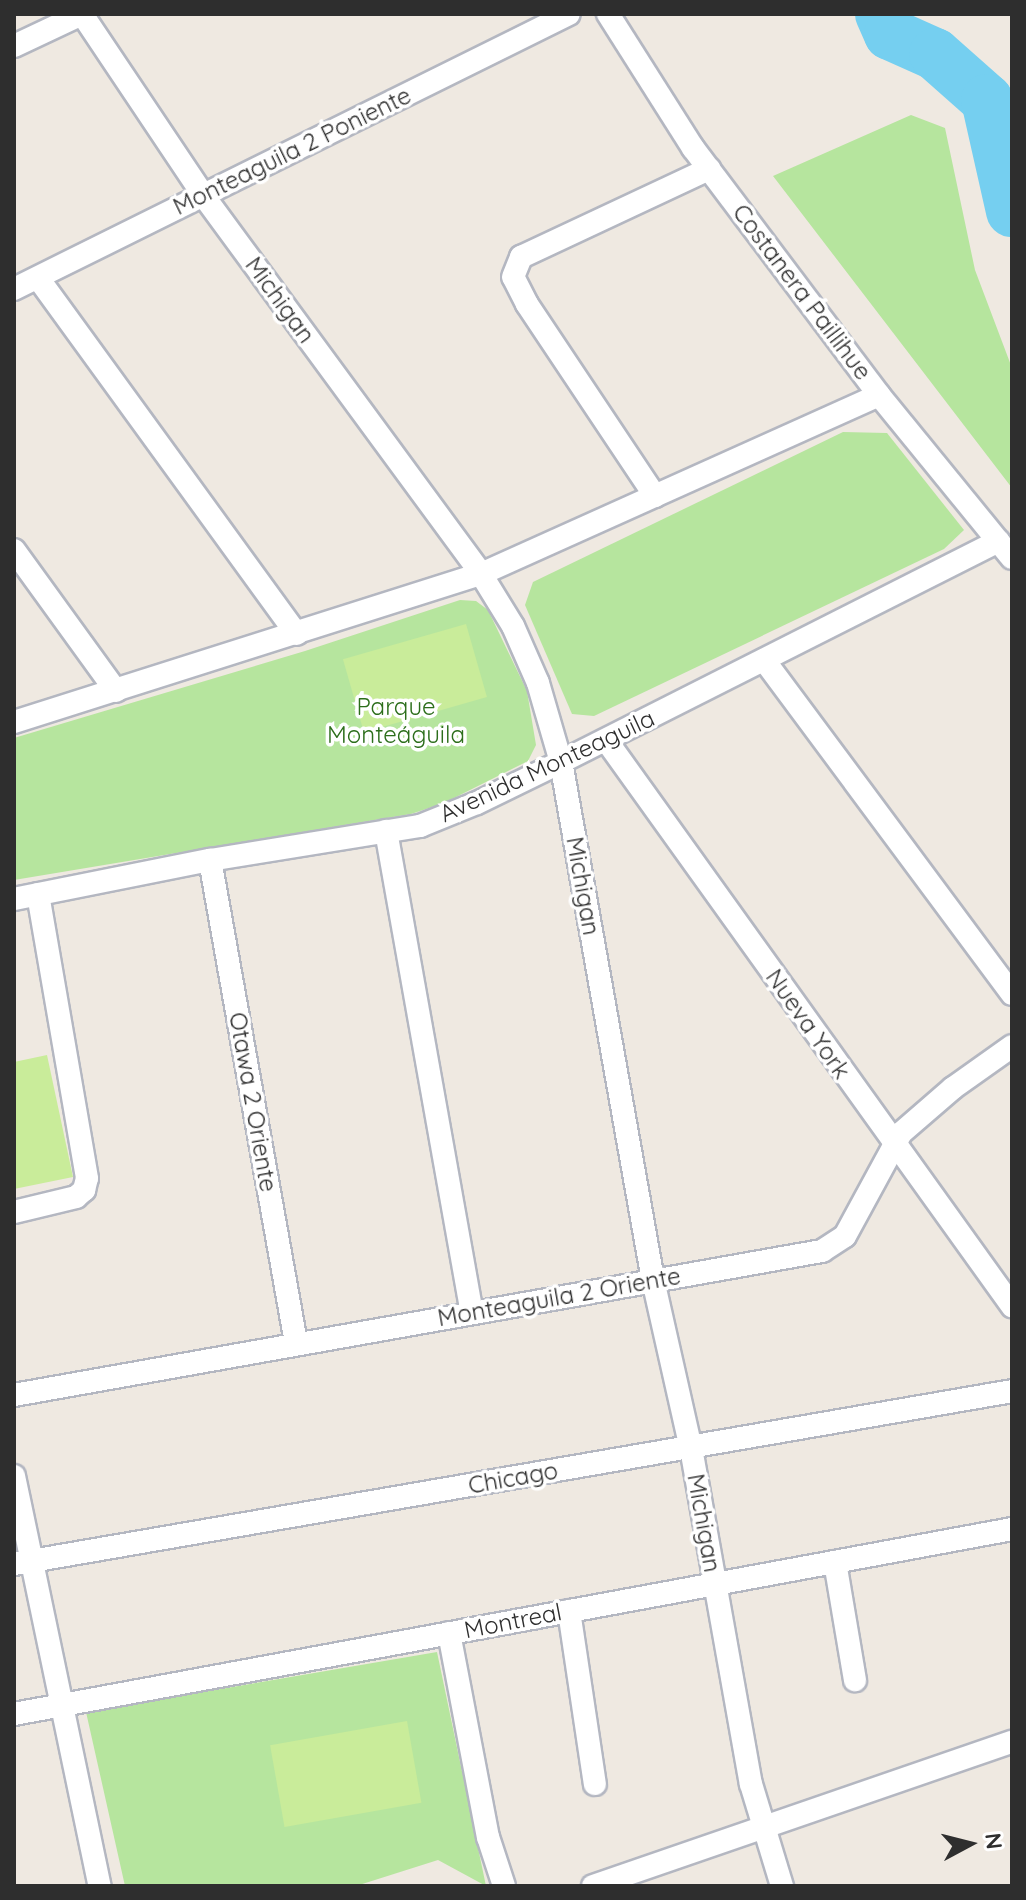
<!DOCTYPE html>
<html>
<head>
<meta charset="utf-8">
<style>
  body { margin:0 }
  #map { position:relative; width:1026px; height:1900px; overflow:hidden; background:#efe9e1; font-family:Quicksand,sans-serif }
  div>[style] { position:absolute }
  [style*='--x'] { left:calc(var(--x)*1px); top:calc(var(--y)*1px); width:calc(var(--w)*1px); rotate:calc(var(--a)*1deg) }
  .green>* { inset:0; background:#b6e59e }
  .pitch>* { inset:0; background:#c9ec9a; transform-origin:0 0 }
  .river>* { height:52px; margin:-26px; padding:0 26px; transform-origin:26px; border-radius:26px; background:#75cff0 }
  .roads { filter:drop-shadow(2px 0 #b4b7c1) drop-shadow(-2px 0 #b4b7c1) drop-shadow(0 2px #b4b7c1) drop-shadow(0 -2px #b4b7c1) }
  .minor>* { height:22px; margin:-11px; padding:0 11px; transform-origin:11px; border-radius:11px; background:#fff }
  span { translate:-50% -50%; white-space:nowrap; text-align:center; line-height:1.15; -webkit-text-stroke:7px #fff; paint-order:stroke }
  .street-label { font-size:24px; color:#2e2e2e }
  .park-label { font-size:24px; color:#2c6e1b }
  .frame { position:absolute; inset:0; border:16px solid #2e2e2e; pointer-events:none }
  .north { position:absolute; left:930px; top:1804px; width:80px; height:80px; -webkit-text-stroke:6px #fff; paint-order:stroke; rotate:83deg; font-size:22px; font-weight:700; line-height:32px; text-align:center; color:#2e2e2e }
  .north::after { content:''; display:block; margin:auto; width:28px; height:36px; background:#2e2e2e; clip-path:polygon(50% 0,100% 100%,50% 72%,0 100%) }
</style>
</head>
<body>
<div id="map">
  <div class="green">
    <div style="clip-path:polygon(911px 115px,945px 128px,975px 270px,1012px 368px,1012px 488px,773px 176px)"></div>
    <div style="clip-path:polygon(843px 432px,887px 433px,964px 530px,944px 549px,594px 716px,572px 714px,525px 605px,533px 582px)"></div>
    <div style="clip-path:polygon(460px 600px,476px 601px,488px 610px,527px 691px,536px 745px,528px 761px,444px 803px,411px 814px,14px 880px,14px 738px,305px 651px)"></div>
    <div style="clip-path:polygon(437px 1652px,486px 1886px,438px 1860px,356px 1886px,125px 1886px,86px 1712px)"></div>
  </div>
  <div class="pitch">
    <div style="left:466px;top:624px;width:76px;height:128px;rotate:74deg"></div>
    <div style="clip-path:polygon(47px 1055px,73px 1177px,14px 1189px,14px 1062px)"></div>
    <div style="left:407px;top:1721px;width:83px;height:139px;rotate:80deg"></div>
  </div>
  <div class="river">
    <div style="--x:881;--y:14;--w:22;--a:66"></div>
    <div style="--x:890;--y:34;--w:49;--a:24"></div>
    <div style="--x:935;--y:54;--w:69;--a:41.5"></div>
    <div style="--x:987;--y:100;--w:114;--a:77.3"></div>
  </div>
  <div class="roads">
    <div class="minor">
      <div style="--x:82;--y:14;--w:218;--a:56.2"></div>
      <div style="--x:203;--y:195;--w:470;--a:53.7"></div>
      <div style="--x:481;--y:574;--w:61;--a:58.4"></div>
      <div style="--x:513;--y:626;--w:62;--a:66.3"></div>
      <div style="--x:538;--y:683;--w:82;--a:73.8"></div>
      <div style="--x:561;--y:762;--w:526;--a:79.93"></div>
      <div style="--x:653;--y:1280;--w:172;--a:77.3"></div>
      <div style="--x:691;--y:1448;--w:341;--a:79.9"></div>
      <div style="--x:751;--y:1784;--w:107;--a:73.1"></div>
      <div style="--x:608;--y:14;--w:159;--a:57.6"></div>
      <div style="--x:693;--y:148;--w:309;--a:53"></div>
      <div style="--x:879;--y:395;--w:210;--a:50.8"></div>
      <div style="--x:14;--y:46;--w:75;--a:-25.2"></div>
      <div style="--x:38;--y:278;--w:440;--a:54"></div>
      <div style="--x:14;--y:289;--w:619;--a:-26.36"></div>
      <div style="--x:655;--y:496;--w:231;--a:-123.7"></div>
      <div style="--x:527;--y:304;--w:30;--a:-117"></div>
      <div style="--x:513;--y:277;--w:22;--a:-68"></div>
      <div style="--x:521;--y:257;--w:208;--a:-25.1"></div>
      <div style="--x:14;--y:550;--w:174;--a:54.1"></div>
      <div style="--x:764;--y:660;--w:416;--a:53.4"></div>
      <div style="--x:14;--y:722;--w:490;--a:-17.6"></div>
      <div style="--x:481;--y:574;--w:436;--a:-24.2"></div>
      <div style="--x:606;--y:740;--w:697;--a:54.35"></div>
      <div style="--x:386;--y:831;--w:489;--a:79.9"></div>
      <div style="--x:210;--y:860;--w:491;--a:79.9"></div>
      <div style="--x:14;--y:899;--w:200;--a:-11.3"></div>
      <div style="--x:210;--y:860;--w:213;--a:-9.2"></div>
      <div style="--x:420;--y:826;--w:61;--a:-22"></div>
      <div style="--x:477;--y:803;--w:93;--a:-26"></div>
      <div style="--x:561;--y:762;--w:490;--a:-26.8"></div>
      <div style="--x:14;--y:1212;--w:64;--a:-13.6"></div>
      <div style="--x:76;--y:1197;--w:11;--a:-41"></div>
      <div style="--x:84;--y:1190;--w:12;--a:-76"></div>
      <div style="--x:87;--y:1178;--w:288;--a:-99.8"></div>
      <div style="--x:14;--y:1395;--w:821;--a:-10.11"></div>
      <div style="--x:822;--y:1251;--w:27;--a:-33"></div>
      <div style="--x:845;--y:1236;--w:117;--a:-61.5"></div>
      <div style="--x:901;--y:1133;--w:69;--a:-40.9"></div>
      <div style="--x:953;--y:1088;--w:72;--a:-35.4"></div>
      <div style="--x:14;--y:1476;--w:419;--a:78.2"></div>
      <div style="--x:835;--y:1562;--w:120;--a:80.4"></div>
      <div style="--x:14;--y:1564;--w:1013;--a:-9.83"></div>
      <div style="--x:569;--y:1611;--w:175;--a:81.5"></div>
      <div style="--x:449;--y:1633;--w:208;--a:79.2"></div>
      <div style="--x:488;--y:1837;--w:52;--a:71.9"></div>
      <div style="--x:14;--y:1714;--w:1015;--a:-10.5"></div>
      <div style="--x:593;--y:1886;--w:443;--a:-19"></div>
    </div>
  </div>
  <div class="street-label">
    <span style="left:292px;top:151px;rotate:-26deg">Monteaguila 2 Poniente</span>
    <span style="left:802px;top:292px;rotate:53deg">Costanera Paillihue</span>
    <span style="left:280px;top:300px;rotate:54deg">Michigan</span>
    <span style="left:547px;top:766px;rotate:-25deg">Avenida Monteaguila</span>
    <span style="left:583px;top:886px;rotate:80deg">Michigan</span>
    <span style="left:808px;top:1024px;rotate:55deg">Nueva York</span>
    <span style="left:253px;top:1102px;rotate:80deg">Otawa 2 Oriente</span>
    <span style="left:559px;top:1297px;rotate:-10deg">Monteaguila 2 Oriente</span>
    <span style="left:513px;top:1478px;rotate:-10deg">Chicago</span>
    <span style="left:704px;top:1523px;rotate:80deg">Michigan</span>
    <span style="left:513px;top:1621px;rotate:-11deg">Montreal</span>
  </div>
  <div class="park-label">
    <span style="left:396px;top:721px">Parque<br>Monteáguila</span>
  </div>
  <div class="frame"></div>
  <div class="north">N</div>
</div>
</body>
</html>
